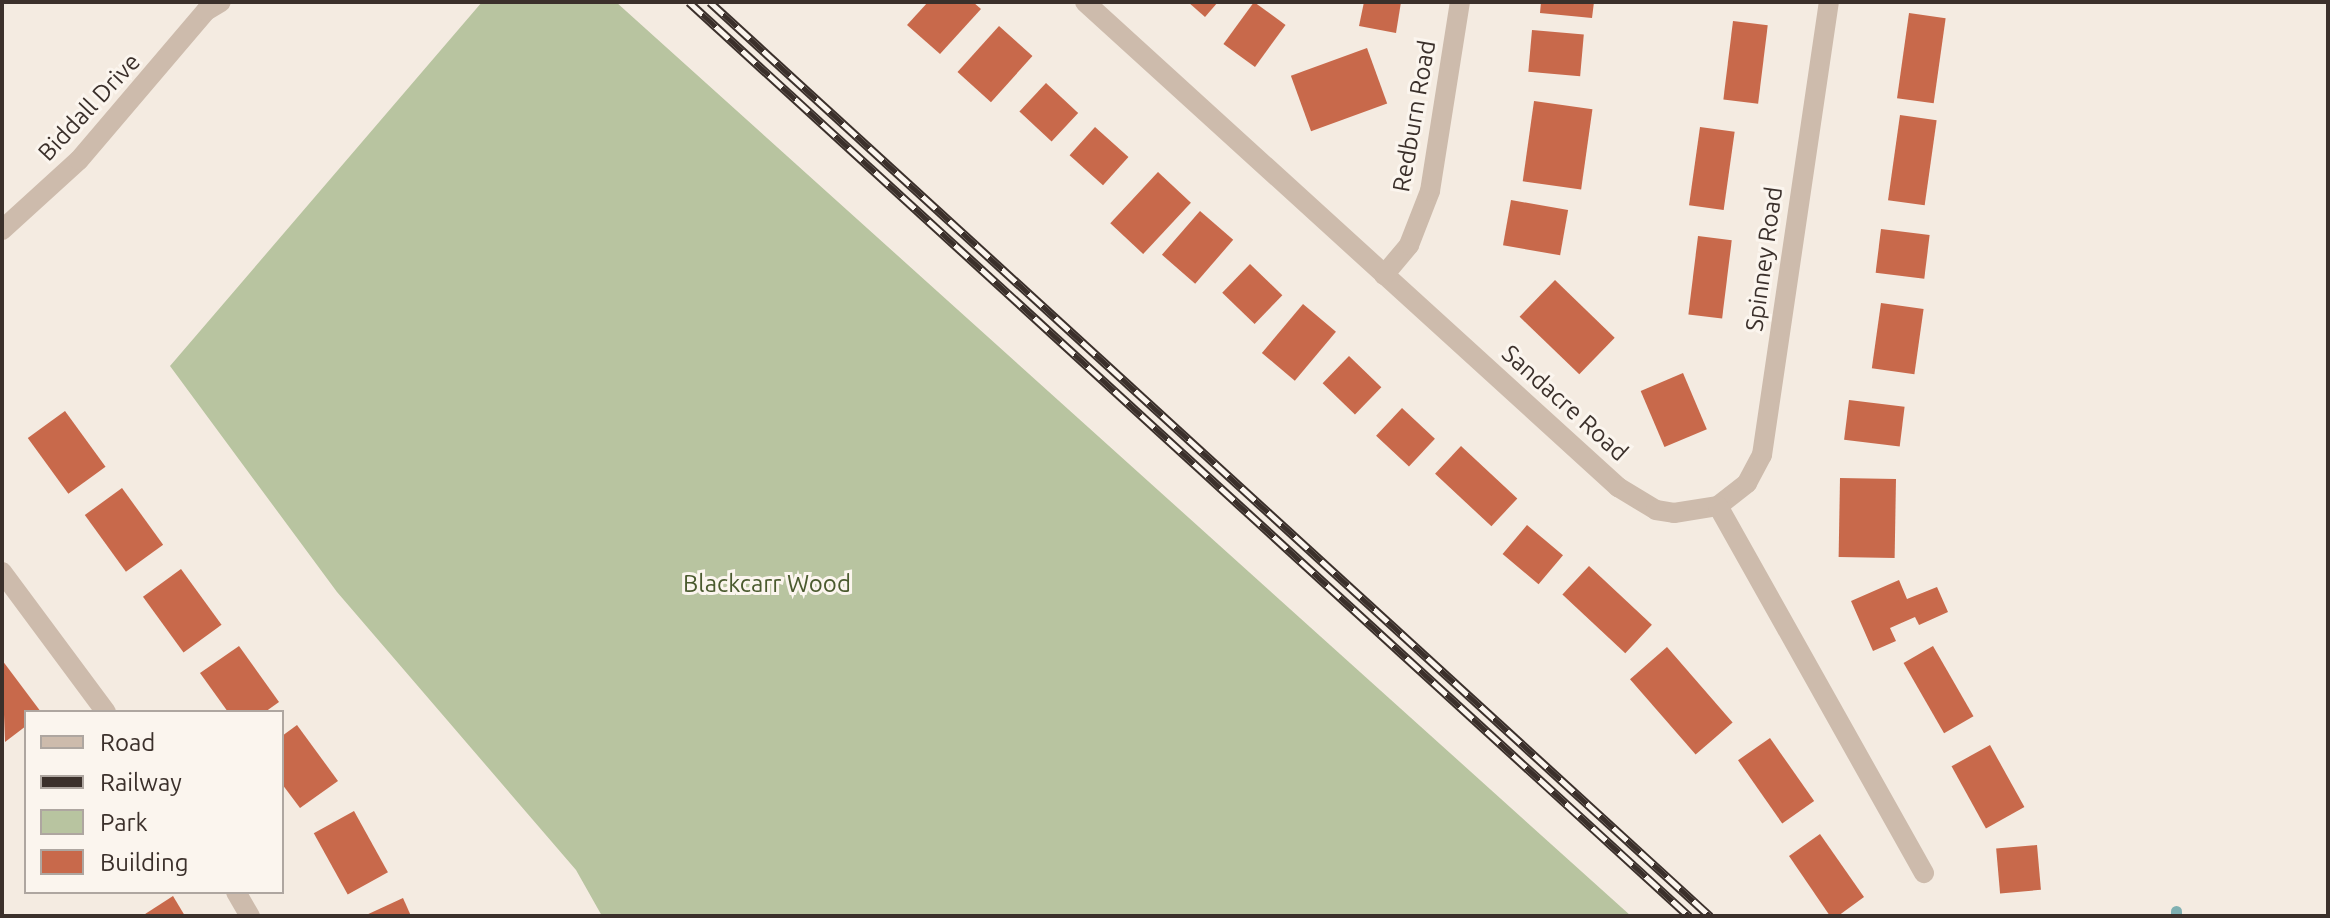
<!DOCTYPE html>
<html>
<head>
<meta charset="utf-8">
<style>
  body { margin:0 }
  #map { position:relative; width:2330px; height:918px; overflow:hidden; background:#f4ebe1; font-family:Ubuntu,sans-serif }
  div>[style] { position:absolute }
  [style*='--x'] { left:calc(var(--x)*1px); top:calc(var(--y)*1px); width:calc(var(--w)*1px); rotate:calc(var(--a)*1deg) }
  .green>* { inset:0; background:#b8c4a0 }
  .stream>* { height:11px; margin:-5.5px; padding:0 5.5px; transform-origin:5.5px; border-radius:5.5px; background:#7fb0b2 }
  .building>* { inset:0; background:#c8694b; transform-origin:0 0 }
  .minor>* { height:20px; margin:-10px; padding:0 10px; transform-origin:10px; border-radius:10px; background:#cdbbac }
  .rail>* { height:9px; margin-top:-4.5px; transform-origin:0; background:repeating-linear-gradient(90deg,#fbf5ee 0 18px,#3b302b 0 36px); box-sizing:border-box; border-block:2px solid #3b302b }
  span { translate:-50% -50%; white-space:nowrap; text-align:center; line-height:1.15; -webkit-text-stroke:6px #fbf5ee; paint-order:stroke }
  .street-label { font-size:24px; color:#3b302b }
  .park-label { font-size:24px; color:#4a5a2e }
  .frame { position:absolute; inset:0; border:4px solid #3b302b; pointer-events:none }
  .legend { position:absolute; left:24px; top:710px; width:260px; height:184px; box-sizing:border-box; background:#fbf5ee; border:2px solid #aea6a0; margin:0; padding:10px 14px; list-style:none; font-size:24px; color:#3b302b }
  .legend li { display:flex; align-items:center; gap:16px; height:40px }
  .legend b { width:40px; border:2px solid #aea6a0 }
</style>
</head>
<body>
<div id="map">
  <div class="green">
    <div style="clip-path:polygon(482px 2px,616px 2px,1631px 916px,602px 916px,576px 870px,337px 592px,170px 366px)"></div>
  </div>
  <div class="stream">
    <div style="--x:2176;--y:916;--w:5;--a:-90"></div>
  </div>
  <div class="building">
    <div style="clip-path:polygon(928px 2px,973px 2px,981px 9px,940px 54px,907px 25px)"></div>
    <div style="clip-path:polygon(1188px 2px,1218px 2px,1205px 17px)"></div>
    <div style="left:1254px;top:2px;width:39px;height:52px;rotate:36deg"></div>
    <div style="clip-path:polygon(1364px 2px,1401px 2px,1396px 33px,1359px 26px)"></div>
    <div style="clip-path:polygon(1541px 2px,1594px 2px,1592px 18px,1540px 13px)"></div>
    <div style="left:1909px;top:13px;width:37px;height:86px;rotate:8deg"></div>
    <div style="left:1733px;top:21px;width:35px;height:79px;rotate:7deg"></div>
    <div style="left:999px;top:26px;width:45px;height:62px;rotate:42deg"></div>
    <div style="left:1532px;top:30px;width:52px;height:42px;rotate:5deg"></div>
    <div style="left:1367px;top:48px;width:59px;height:81px;rotate:70deg"></div>
    <div style="left:1046px;top:83px;width:44px;height:39px;rotate:43deg"></div>
    <div style="left:1534px;top:101px;width:59px;height:81px;rotate:8deg"></div>
    <div style="left:1900px;top:115px;width:37px;height:86px;rotate:8deg"></div>
    <div style="left:1095px;top:127px;width:45px;height:38px;rotate:42deg"></div>
    <div style="left:1700px;top:127px;width:35px;height:79px;rotate:8deg"></div>
    <div style="left:1158px;top:172px;width:45px;height:70px;rotate:43deg"></div>
    <div style="left:1511px;top:200px;width:58px;height:46px;rotate:10deg"></div>
    <div style="left:1200px;top:211px;width:44px;height:58px;rotate:41deg"></div>
    <div style="left:1881px;top:229px;width:49px;height:44px;rotate:7deg"></div>
    <div style="left:1698px;top:236px;width:34px;height:79px;rotate:7deg"></div>
    <div style="left:1250px;top:264px;width:45px;height:40px;rotate:44deg"></div>
    <div style="left:1555px;top:280px;width:83px;height:51px;rotate:44deg"></div>
    <div style="left:1881px;top:303px;width:43px;height:66px;rotate:8deg"></div>
    <div style="left:1303px;top:304px;width:43px;height:64px;rotate:40deg"></div>
    <div style="left:1349px;top:356px;width:45px;height:38px;rotate:44deg"></div>
    <div style="left:1683px;top:373px;width:61px;height:46px;rotate:67deg"></div>
    <div style="left:1849px;top:400px;width:56px;height:40px;rotate:7deg"></div>
    <div style="left:1402px;top:408px;width:45px;height:38px;rotate:43deg"></div>
    <div style="left:65px;top:411px;width:69px;height:46px;rotate:54deg"></div>
    <div style="left:1461px;top:446px;width:77px;height:38px;rotate:43deg"></div>
    <div style="left:1840px;top:478px;width:56px;height:79px;rotate:1deg"></div>
    <div style="left:122px;top:488px;width:70px;height:46px;rotate:54deg"></div>
    <div style="left:1527px;top:525px;width:47px;height:38px;rotate:40deg"></div>
    <div style="left:1589px;top:566px;width:86px;height:39px;rotate:43deg"></div>
    <div style="left:181px;top:569px;width:69px;height:47px;rotate:54deg"></div>
    <div style="clip-path:polygon(1899px 580px,1907px 599px,1937px 587px,1948px 612px,1919px 625px,1915px 617px,1890px 628px,1896px 641px,1873px 651px,1851px 601px)"></div>
    <div style="clip-path:polygon(239px 646px,279px 702px,265px 712px,228px 712px,200px 673px)"></div>
    <div style="left:1933px;top:646px;width:81px;height:34px;rotate:60deg"></div>
    <div style="left:1667px;top:647px;width:100px;height:49px;rotate:49deg"></div>
    <div style="clip-path:polygon(2px 660px,41px 712px,26px 712px,26px 726px,5px 742px)"></div>
    <div style="clip-path:polygon(297px 725px,338px 781px,300px 808px,282px 784px,282px 736px)"></div>
    <div style="left:1770px;top:738px;width:77px;height:39px;rotate:55deg"></div>
    <div style="left:1990px;top:745px;width:71px;height:44px;rotate:61deg"></div>
    <div style="left:354px;top:811px;width:70px;height:46px;rotate:61deg"></div>
    <div style="clip-path:polygon(1820px 834px,1864px 897px,1838px 916px,1830px 916px,1789px 856px)"></div>
    <div style="left:2037px;top:845px;width:45px;height:41px;rotate:85deg"></div>
    <div style="clip-path:polygon(173px 896px,185px 916px,142px 916px)"></div>
    <div style="clip-path:polygon(403px 898px,411px 916px,364px 916px)"></div>
  </div>
  <div class="minor">
    <div style="--x:1085;--y:2;--w:721;--a:42.3"></div>
    <div style="--x:1618;--y:487;--w:44;--a:31.2"></div>
    <div style="--x:1656;--y:510;--w:18;--a:9"></div>
    <div style="--x:1674;--y:513;--w:45;--a:-9"></div>
    <div style="--x:1718;--y:506;--w:37;--a:-38"></div>
    <div style="--x:1747;--y:483;--w:32;--a:-62"></div>
    <div style="--x:1762;--y:455;--w:458;--a:-81.6"></div>
    <div style="--x:2;--y:230;--w:104;--a:-42.3"></div>
    <div style="--x:79;--y:160;--w:196;--a:-49.6"></div>
    <div style="--x:206;--y:11;--w:17;--a:-31"></div>
    <div style="--x:1384;--y:275;--w:39;--a:-50"></div>
    <div style="--x:1409;--y:245;--w:58;--a:-68.7"></div>
    <div style="--x:1430;--y:191;--w:191;--a:-81"></div>
    <div style="--x:1718;--y:506;--w:421;--a:60.7"></div>
    <div style="--x:2;--y:572;--w:174;--a:53.4"></div>
    <div style="--x:236;--y:892;--w:28;--a:60"></div>
  </div>
  <div class="rail">
    <div style="--x:689;--y:2;--w:1355;--a:42.43"></div>
    <div style="--x:710;--y:2;--w:1355;--a:42.43"></div>
  </div>
  <div class="street-label">
    <span style="left:89px;top:107px;rotate:-47deg">Biddall Drive</span>
    <span style="left:1414px;top:116px;rotate:-80deg">Redburn Road</span>
    <span style="left:1764px;top:259px;rotate:-82deg">Spinney Road</span>
    <span style="left:1565px;top:403px;rotate:42deg">Sandacre Road</span>
  </div>
  <div class="park-label">
    <span style="left:767px;top:584px">Blackcarr Wood</span>
  </div>
  <div class="frame"></div>
  <ul class="legend">
  <li><b style="height:10px;background:#cdbbac"></b>Road</li>
  <li><b style="height:10px;background:#3b302b"></b>Railway</li>
  <li><b style="height:22px;background:#b8c4a0"></b>Park</li>
  <li><b style="height:22px;background:#c8694b"></b>Building</li>
  </ul>
</div>
</body>
</html>
